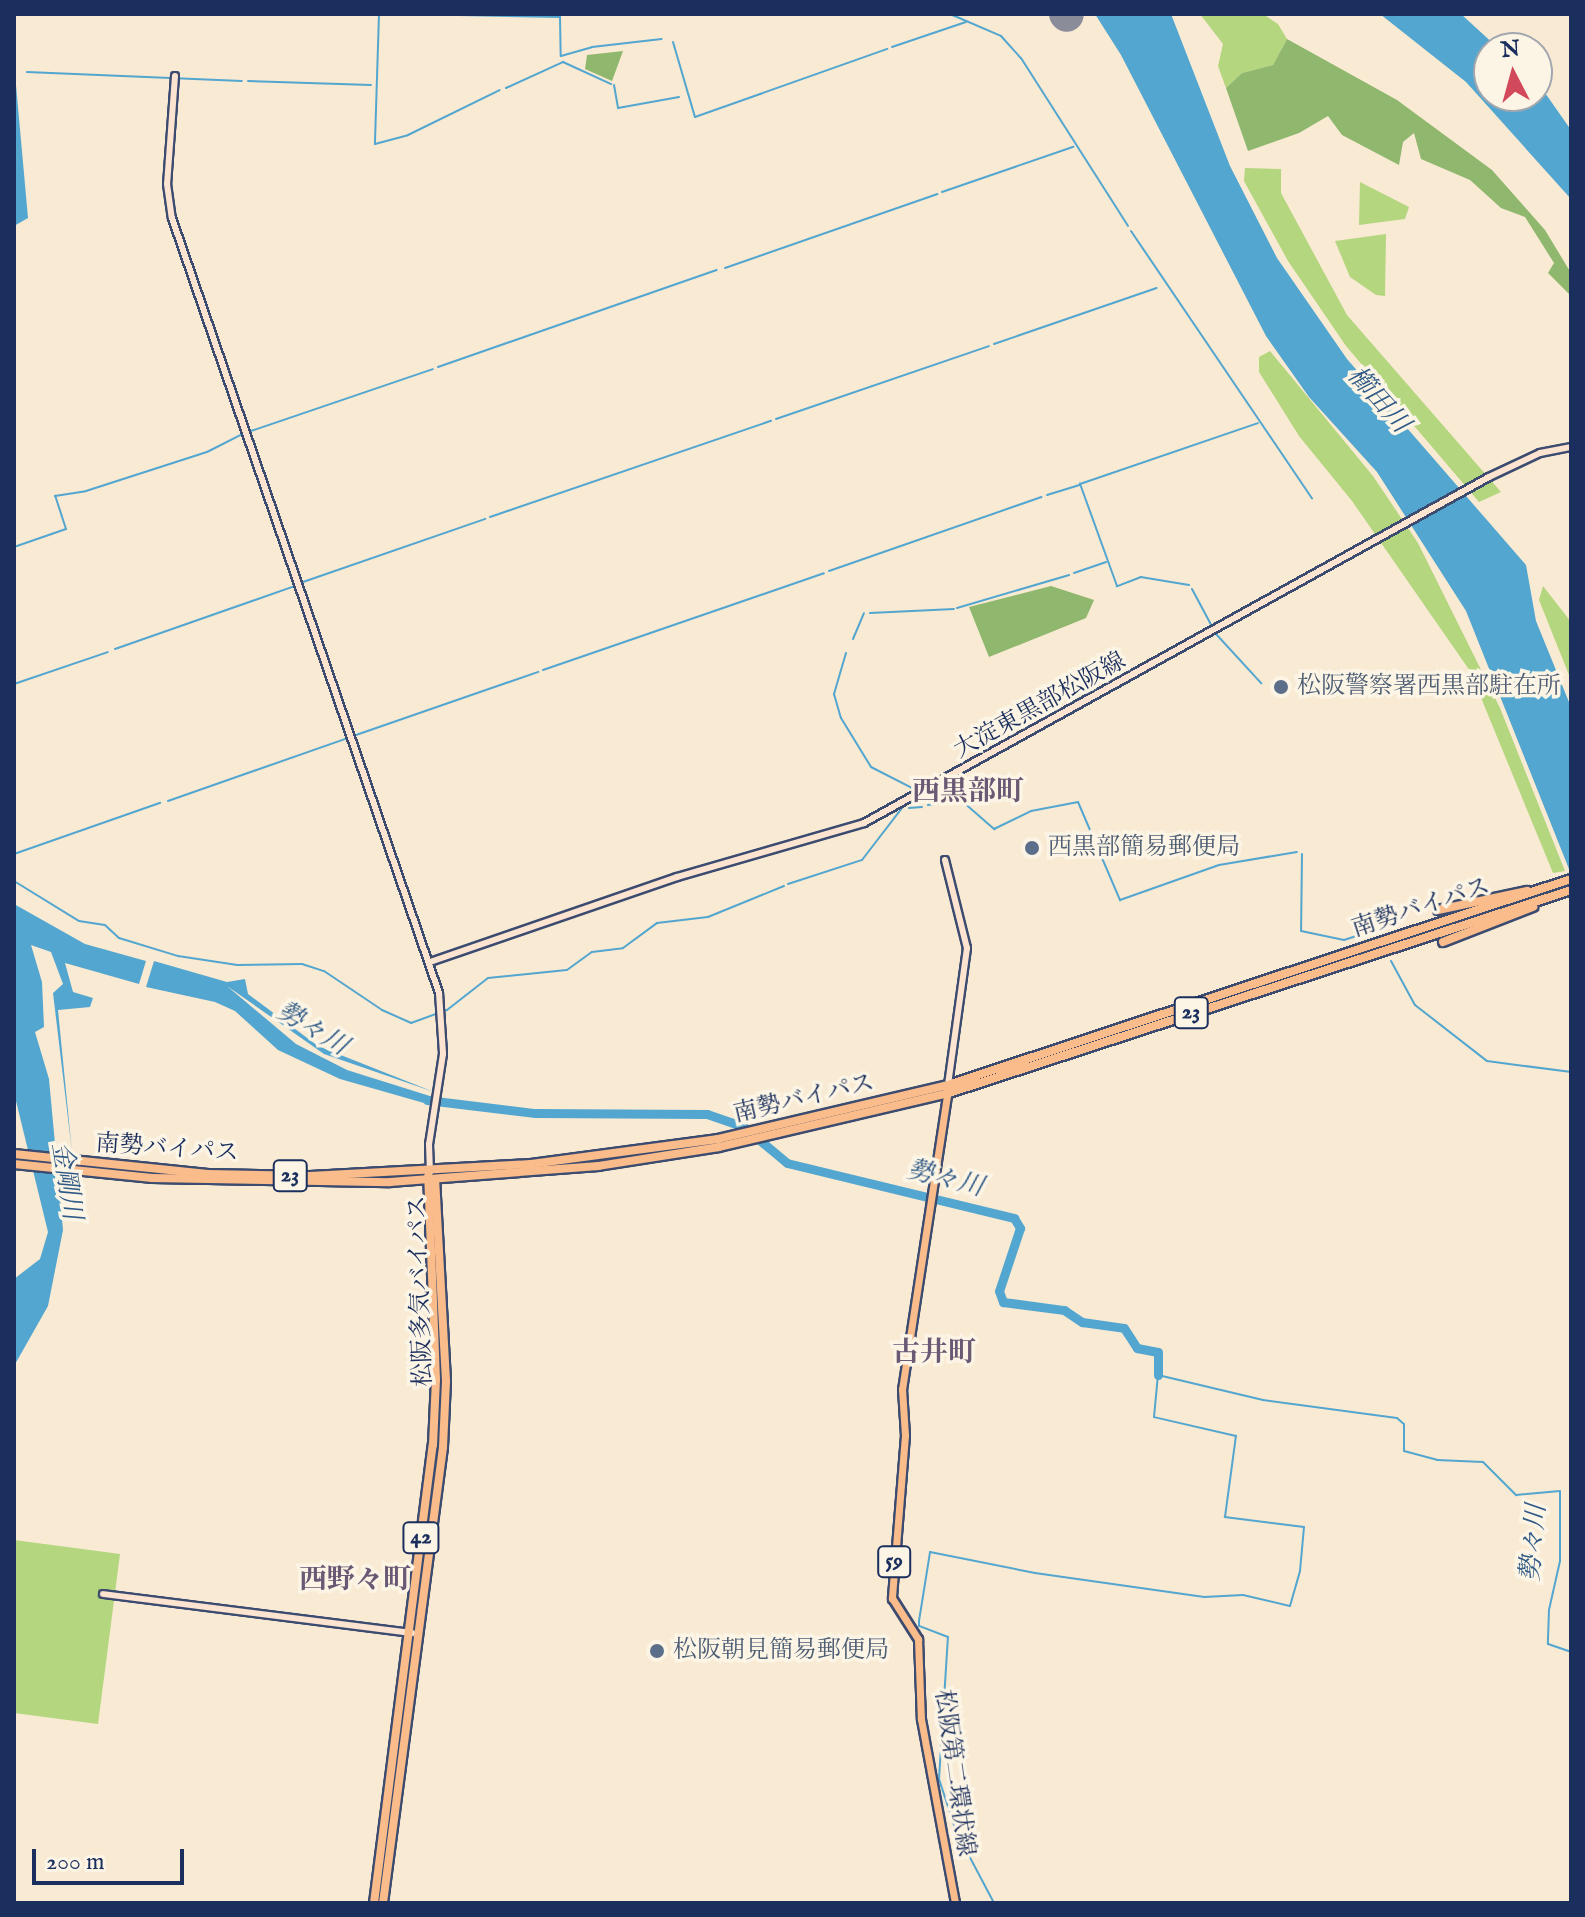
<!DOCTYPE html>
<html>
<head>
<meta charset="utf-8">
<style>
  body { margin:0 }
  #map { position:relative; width:1585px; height:1917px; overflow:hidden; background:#f9ead4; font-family:"IM FELL English","Noto Serif JP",serif }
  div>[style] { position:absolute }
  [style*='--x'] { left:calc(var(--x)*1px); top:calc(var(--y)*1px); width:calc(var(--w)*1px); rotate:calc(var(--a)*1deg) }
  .green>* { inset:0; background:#b4d67e }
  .forest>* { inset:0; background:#8fb76d }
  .water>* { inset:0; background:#53a6cf }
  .stream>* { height:2px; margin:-1px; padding:0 1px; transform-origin:1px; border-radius:1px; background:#53a6cf }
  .river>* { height:9px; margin:-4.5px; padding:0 4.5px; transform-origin:4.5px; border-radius:4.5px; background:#53a6cf }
  .runway>* { height:34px; margin:-17px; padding:0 17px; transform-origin:17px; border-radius:17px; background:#8a8c99 }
  .roads { filter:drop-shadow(2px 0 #3c4b70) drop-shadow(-2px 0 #3c4b70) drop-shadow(0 2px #3c4b70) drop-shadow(0 -2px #3c4b70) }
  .secondary>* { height:6px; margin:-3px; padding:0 3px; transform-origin:3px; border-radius:3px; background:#fde4d0 }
  .primary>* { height:7px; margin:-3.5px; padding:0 3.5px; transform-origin:3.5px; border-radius:3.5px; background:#f9bc8a }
  .highway>* { height:8px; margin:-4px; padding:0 4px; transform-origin:4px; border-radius:4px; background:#f9bc8a }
  .dots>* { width:22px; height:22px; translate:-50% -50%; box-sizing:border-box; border:4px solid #fcf5e5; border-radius:50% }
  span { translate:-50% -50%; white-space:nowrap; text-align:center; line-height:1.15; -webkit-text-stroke:7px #fcf5e5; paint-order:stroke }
  .shield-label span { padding:2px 6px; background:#fcf5e5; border:2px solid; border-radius:6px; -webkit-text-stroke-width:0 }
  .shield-label { font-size:22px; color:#1b2f5e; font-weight:700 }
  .service-label { font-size:24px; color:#4e5e75 }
  .left { translate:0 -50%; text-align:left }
  .street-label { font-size:24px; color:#1b2f5e }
  .water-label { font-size:26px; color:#2f5986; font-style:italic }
  .quarter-label { font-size:28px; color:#695974; font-weight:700 }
  .frame { position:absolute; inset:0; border:16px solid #1b2f5e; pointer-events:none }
  .north { position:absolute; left:1473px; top:32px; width:80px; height:80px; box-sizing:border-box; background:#fcf5e5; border:2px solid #a2a6af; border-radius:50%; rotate:354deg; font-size:22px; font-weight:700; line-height:32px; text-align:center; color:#1b2f5e }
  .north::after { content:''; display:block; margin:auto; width:28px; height:36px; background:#d1495b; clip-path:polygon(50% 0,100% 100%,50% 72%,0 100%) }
  .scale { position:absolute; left:32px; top:1849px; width:152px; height:36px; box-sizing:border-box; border:4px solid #1b2f5e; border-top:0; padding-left:10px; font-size:24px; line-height:28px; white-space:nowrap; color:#1b2f5e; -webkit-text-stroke:6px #fcf5e5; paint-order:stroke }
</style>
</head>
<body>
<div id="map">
  <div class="green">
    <div style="clip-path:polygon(1200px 14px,1263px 14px,1278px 24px,1287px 39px,1273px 65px,1242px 73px,1226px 88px,1218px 66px,1223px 44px)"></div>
    <div style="clip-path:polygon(1245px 168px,1281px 169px,1281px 193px,1347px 315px,1501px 492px,1479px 502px,1346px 346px,1288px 261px,1244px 181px)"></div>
    <div style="clip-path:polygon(1360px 182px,1409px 207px,1405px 219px,1359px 225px)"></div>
    <div style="clip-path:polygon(1386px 234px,1385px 296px,1376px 295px,1350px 277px,1335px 241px)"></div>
    <div style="clip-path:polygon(1270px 351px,1373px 476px,1418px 543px,1500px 708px,1565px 871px,1553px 873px,1470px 671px,1352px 501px,1299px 436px,1259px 372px,1259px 357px)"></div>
    <div style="clip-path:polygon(1543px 586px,1571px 622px,1571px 680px,1539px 600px)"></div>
    <div style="clip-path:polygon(14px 1540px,120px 1554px,98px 1724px,14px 1713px)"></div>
  </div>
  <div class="forest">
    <div style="clip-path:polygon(1287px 39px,1397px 100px,1492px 170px,1545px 230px,1571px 273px,1571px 296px,1548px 273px,1554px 263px,1525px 217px,1501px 208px,1470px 180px,1421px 159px,1414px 133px,1403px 142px,1399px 165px,1342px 135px,1328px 116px,1299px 133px,1248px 151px,1226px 88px,1242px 73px,1273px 65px)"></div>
    <div style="clip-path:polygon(623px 51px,612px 81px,585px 69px,587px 55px)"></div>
    <div style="clip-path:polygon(1051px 586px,1094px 600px,1086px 618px,989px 657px,969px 607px)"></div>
  </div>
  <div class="water">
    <div style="clip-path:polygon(1095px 14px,1171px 14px,1230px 166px,1277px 258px,1347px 359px,1526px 565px,1536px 621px,1571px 707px,1571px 874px,1466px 611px,1377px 472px,1309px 397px,1266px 336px,1121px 55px)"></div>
    <div style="clip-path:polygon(1380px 14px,1461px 14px,1498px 48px,1489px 48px,1489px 96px,1537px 96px,1537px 84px,1543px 90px,1571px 130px,1571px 199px,1466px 82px)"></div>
    <div style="clip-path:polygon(14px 63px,28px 218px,14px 226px)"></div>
    <div style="clip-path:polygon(14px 904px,85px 944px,146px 961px,139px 984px,65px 963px,73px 992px,93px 998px,90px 1007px,58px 1010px,72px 1152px,53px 993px,63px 984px,51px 952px,31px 945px,42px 982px,44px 1027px,35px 1032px,49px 1079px,63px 1230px,48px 1306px,14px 1366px,14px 1279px,40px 1259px,48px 1232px,15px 1097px)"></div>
    <div style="clip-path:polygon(154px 961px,227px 982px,245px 979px,248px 994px,318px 1046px,434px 1092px,324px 1054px,227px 986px,296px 1044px,347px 1070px,433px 1097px,431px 1105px,340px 1079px,278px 1050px,235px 1011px,215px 1002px,146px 987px)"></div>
  </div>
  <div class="stream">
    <div style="--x:379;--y:14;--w:130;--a:91.8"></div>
    <div style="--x:375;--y:144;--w:34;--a:-15"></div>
    <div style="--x:408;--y:135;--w:102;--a:-26.1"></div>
    <div style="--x:407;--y:14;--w:153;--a:1.1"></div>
    <div style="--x:560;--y:17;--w:39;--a:89"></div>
    <div style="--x:561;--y:56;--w:32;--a:-16"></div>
    <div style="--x:592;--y:47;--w:70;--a:-6.5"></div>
    <div style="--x:950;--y:14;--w:56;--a:23.3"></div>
    <div style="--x:1001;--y:36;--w:30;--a:48"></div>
    <div style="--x:1021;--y:58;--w:199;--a:57.5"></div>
    <div style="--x:673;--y:42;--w:78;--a:73.7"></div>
    <div style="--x:695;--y:117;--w:204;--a:-19.5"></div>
    <div style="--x:892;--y:47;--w:78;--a:-18.7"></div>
    <div style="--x:27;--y:72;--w:215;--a:2.4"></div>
    <div style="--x:248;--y:81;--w:123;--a:1.9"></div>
    <div style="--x:614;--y:85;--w:23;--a:80"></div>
    <div style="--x:618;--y:108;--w:62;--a:-10.2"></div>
    <div style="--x:506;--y:88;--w:63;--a:-24.5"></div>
    <div style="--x:563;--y:62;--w:53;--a:24.6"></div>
    <div style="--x:942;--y:192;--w:139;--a:-19"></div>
    <div style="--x:1131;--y:231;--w:323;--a:55.9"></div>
    <div style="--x:725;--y:268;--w:225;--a:-19.2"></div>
    <div style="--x:994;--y:344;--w:172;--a:-19"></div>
    <div style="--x:438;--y:367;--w:295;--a:-19.2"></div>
    <div style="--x:776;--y:419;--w:225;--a:-18.9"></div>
    <div style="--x:251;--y:431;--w:192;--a:-18.8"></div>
    <div style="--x:1047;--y:495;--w:34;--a:-17"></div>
    <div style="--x:490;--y:517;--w:297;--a:-18.9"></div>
    <div style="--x:14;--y:547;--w:55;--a:-19.1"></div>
    <div style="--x:66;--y:529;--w:35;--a:-108"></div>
    <div style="--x:55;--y:496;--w:31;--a:-9"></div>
    <div style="--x:86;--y:491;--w:127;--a:-17.9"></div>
    <div style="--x:207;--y:452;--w:39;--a:-27"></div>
    <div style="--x:829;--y:571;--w:225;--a:-19.2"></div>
    <div style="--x:1074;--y:573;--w:34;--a:-19"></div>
    <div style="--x:303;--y:582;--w:193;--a:-19.1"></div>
    <div style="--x:1189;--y:585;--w:49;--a:-170.5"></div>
    <div style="--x:1141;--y:577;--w:26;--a:159"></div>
    <div style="--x:1117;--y:586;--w:109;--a:-109.9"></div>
    <div style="--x:1080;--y:484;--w:188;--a:-18.9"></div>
    <div style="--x:1192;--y:589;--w:51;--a:61.9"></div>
    <div style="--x:1216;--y:634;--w:67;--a:47.4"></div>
    <div style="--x:957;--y:608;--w:117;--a:-16.4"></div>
    <div style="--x:870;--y:613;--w:84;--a:-2.7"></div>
    <div style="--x:853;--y:639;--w:28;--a:-67"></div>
    <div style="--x:115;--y:649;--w:191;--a:-19.3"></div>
    <div style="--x:846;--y:653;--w:43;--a:106.3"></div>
    <div style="--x:834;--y:694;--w:25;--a:74"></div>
    <div style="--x:841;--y:718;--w:57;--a:58.5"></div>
    <div style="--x:871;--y:767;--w:53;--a:27.1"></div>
    <div style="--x:543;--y:670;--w:297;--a:-19"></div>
    <div style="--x:14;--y:684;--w:99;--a:-18.8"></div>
    <div style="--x:356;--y:735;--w:193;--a:-19.1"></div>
    <div style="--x:924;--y:794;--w:20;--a:27"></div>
    <div style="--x:942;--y:803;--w:20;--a:-6"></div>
    <div style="--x:962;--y:801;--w:43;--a:41.2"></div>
    <div style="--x:994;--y:829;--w:41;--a:-25.9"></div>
    <div style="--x:1031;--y:811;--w:48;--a:-10.8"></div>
    <div style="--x:1078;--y:802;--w:107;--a:66.8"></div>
    <div style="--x:1120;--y:900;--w:105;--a:-19.5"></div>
    <div style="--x:1219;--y:865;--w:79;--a:-9.5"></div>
    <div style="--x:168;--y:801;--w:191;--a:-19.3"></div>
    <div style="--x:928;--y:805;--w:14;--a:-8"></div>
    <div style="--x:909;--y:808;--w:13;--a:-4"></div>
    <div style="--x:14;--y:854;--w:155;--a:-19.3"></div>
    <div style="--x:1302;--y:854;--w:77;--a:90.7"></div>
    <div style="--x:1301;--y:931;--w:44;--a:11.8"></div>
    <div style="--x:1344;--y:940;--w:38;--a:-18"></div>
    <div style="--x:14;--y:881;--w:76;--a:31.6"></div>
    <div style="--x:79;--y:921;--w:26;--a:9"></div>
    <div style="--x:105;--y:925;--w:19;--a:43"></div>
    <div style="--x:119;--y:938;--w:62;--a:17"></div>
    <div style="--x:178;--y:956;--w:60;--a:8.7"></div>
    <div style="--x:237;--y:965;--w:65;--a:-0.9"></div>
    <div style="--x:302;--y:964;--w:23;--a:18"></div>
    <div style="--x:324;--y:971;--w:70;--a:33.9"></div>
    <div style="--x:382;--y:1010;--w:32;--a:24"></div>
    <div style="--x:411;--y:1023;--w:38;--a:-20"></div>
    <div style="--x:447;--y:1010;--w:52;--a:-38"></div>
    <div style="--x:488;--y:978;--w:79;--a:-5.8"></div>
    <div style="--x:567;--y:970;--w:31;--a:-36"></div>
    <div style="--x:592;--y:952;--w:31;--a:-7"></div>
    <div style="--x:623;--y:948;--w:42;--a:-36.3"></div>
    <div style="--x:657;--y:923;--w:51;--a:-6.7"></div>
    <div style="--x:708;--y:917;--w:82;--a:-22.2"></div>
    <div style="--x:788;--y:884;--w:78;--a:-18"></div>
    <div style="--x:862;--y:860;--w:66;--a:-52.4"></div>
    <div style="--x:1391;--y:961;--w:50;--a:61.4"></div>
    <div style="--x:1415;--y:1005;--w:91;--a:37.9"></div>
    <div style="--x:1487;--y:1061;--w:85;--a:7.5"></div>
    <div style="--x:994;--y:1903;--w:81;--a:-117.8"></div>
    <div style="--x:956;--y:1831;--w:55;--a:-108.1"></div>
    <div style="--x:939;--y:1779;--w:142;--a:-86.4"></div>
    <div style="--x:948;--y:1637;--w:31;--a:-159"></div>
    <div style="--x:919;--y:1626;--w:5;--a:-90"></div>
    <div style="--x:919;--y:1621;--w:70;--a:-80.9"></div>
    <div style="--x:930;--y:1552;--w:107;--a:11.3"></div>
    <div style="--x:1035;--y:1573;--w:171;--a:8.1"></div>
    <div style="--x:1204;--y:1597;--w:39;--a:-3"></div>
    <div style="--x:1243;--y:1595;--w:48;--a:13.2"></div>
    <div style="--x:1290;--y:1606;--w:36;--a:-74"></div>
    <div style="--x:1300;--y:1571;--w:44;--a:-84.8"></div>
    <div style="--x:1304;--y:1527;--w:80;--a:-172.8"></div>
    <div style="--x:1225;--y:1517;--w:82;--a:-82.3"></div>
    <div style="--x:1236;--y:1436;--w:84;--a:-167"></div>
    <div style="--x:1154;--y:1417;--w:42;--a:-84.6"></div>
    <div style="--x:1158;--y:1375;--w:108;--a:13.4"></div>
    <div style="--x:1263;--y:1400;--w:135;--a:7.7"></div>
    <div style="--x:1397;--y:1418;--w:9;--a:41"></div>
    <div style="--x:1404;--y:1424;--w:27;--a:90"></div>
    <div style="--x:1404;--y:1451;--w:34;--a:15"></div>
    <div style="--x:1437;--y:1460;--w:46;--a:2.5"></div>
    <div style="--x:1483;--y:1462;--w:47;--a:45"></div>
    <div style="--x:1516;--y:1495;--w:44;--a:-5.2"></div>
    <div style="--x:1560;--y:1491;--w:70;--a:90"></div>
    <div style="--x:1560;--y:1561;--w:50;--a:102.7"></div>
    <div style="--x:1549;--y:1610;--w:34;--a:92"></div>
    <div style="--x:1548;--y:1644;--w:24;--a:19"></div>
  </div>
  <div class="river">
    <div style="--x:427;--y:1100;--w:109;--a:6.9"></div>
    <div style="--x:535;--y:1113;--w:172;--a:0.3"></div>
    <div style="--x:707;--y:1114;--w:39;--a:19"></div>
    <div style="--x:744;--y:1127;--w:56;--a:39.9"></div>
    <div style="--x:787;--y:1163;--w:234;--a:13.6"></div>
    <div style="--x:1014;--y:1218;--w:12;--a:59"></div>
    <div style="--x:1020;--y:1228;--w:66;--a:108.4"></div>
    <div style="--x:999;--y:1291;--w:12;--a:70"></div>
    <div style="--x:1003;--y:1302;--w:62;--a:7.5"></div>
    <div style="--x:1064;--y:1310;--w:22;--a:34"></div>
    <div style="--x:1082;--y:1322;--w:42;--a:8.1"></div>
    <div style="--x:1124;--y:1328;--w:24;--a:57"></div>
    <div style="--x:1137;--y:1348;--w:21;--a:11"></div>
    <div style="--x:1158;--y:1352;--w:23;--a:90"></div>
  </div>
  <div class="runway">
    <div style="--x:1066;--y:14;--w:1;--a:45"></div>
  </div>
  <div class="roads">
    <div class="secondary">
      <div style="--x:175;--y:76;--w:108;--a:94.2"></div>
      <div style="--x:167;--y:184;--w:34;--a:82"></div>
      <div style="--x:172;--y:218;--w:820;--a:70.99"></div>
      <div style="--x:439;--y:993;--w:61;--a:86.2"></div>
      <div style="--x:443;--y:1054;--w:91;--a:98.8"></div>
      <div style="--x:429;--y:1144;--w:28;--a:88"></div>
      <div style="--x:945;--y:860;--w:91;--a:76"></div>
      <div style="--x:967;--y:948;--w:138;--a:97.9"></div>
      <div style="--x:430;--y:962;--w:261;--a:-19"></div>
      <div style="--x:677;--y:877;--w:195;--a:-16.1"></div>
      <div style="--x:864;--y:823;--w:714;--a:-28.97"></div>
      <div style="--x:1489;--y:477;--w:56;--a:-25.2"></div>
      <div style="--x:1540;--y:453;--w:32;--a:-11"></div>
      <div style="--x:103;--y:1594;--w:312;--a:7.2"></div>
    </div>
    <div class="primary">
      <div style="--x:948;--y:1089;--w:304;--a:98.7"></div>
      <div style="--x:902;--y:1389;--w:46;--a:86.3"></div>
      <div style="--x:905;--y:1435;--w:164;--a:94.6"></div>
      <div style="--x:892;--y:1598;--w:49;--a:57.6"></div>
      <div style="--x:918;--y:1639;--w:80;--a:87.9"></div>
      <div style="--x:921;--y:1719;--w:187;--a:79.5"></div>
    </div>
    <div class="highway">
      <div style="--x:1438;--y:910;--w:91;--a:-12.1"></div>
      <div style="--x:1443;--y:942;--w:97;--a:-21.3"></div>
      <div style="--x:14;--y:1154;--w:195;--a:5.9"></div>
      <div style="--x:208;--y:1174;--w:102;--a:1.1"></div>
      <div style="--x:310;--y:1176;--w:221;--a:-3.1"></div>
      <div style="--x:531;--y:1164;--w:189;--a:-7.6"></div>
      <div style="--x:718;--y:1139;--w:236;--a:-13.2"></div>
      <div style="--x:948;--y:1085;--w:656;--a:-18.3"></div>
      <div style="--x:14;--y:1164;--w:139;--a:5.8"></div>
      <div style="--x:152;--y:1178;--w:238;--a:1"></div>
      <div style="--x:390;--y:1182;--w:209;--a:-4.4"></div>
      <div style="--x:598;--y:1166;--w:122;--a:-8.9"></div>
      <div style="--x:719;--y:1147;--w:236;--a:-13.2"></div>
      <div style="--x:949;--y:1093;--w:654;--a:-18.07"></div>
      <div style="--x:374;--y:1903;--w:462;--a:-82.7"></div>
      <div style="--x:433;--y:1445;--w:65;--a:-87.4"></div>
      <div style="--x:436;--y:1380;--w:204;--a:-92.2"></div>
      <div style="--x:383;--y:1903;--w:460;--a:-82.5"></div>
      <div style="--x:443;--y:1447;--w:66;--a:-87.4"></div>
      <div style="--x:446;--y:1381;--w:202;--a:-93.1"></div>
    </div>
  </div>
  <div class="dots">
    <div style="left:1281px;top:687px;background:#5c6f8a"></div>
    <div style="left:1032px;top:848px;background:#5c6f8a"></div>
    <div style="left:657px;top:1651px;background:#5c6f8a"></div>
  </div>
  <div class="shield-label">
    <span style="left:1191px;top:1013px">23</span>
    <span style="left:290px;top:1176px">23</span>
    <span style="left:421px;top:1538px">42</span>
    <span style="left:894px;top:1562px">59</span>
  </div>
  <div class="service-label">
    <span class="left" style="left:1297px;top:687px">松阪警察署西黒部駐在所</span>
    <span class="left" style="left:1048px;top:848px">西黒部簡易郵便局</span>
    <span class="left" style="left:673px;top:1651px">松阪朝見簡易郵便局</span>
  </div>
  <div class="street-label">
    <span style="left:1040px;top:706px;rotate:-29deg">大淀東黒部松阪線</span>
    <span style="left:1421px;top:908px;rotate:-18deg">南勢バイパス</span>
    <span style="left:804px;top:1099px;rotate:-13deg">南勢バイパス</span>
    <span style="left:167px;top:1149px;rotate:4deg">南勢バイパス</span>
    <span style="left:421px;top:1291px;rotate:-92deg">松阪多気バイパス</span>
    <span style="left:954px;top:1773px;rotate:82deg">松阪第二環状線</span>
  </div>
  <div class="water-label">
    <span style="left:1378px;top:400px;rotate:48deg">櫛田川</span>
    <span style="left:312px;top:1029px;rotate:31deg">勢々川</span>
    <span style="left:945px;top:1179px;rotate:14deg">勢々川</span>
    <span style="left:66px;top:1181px;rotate:81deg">金剛川</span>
    <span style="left:1534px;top:1543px;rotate:-85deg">勢々川</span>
  </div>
  <div class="quarter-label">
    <span style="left:968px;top:793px">西黒部町</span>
    <span style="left:934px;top:1354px">古井町</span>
    <span style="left:355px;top:1581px">西野々町</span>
  </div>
  <div class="frame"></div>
  <div class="north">N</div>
  <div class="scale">200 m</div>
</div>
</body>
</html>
